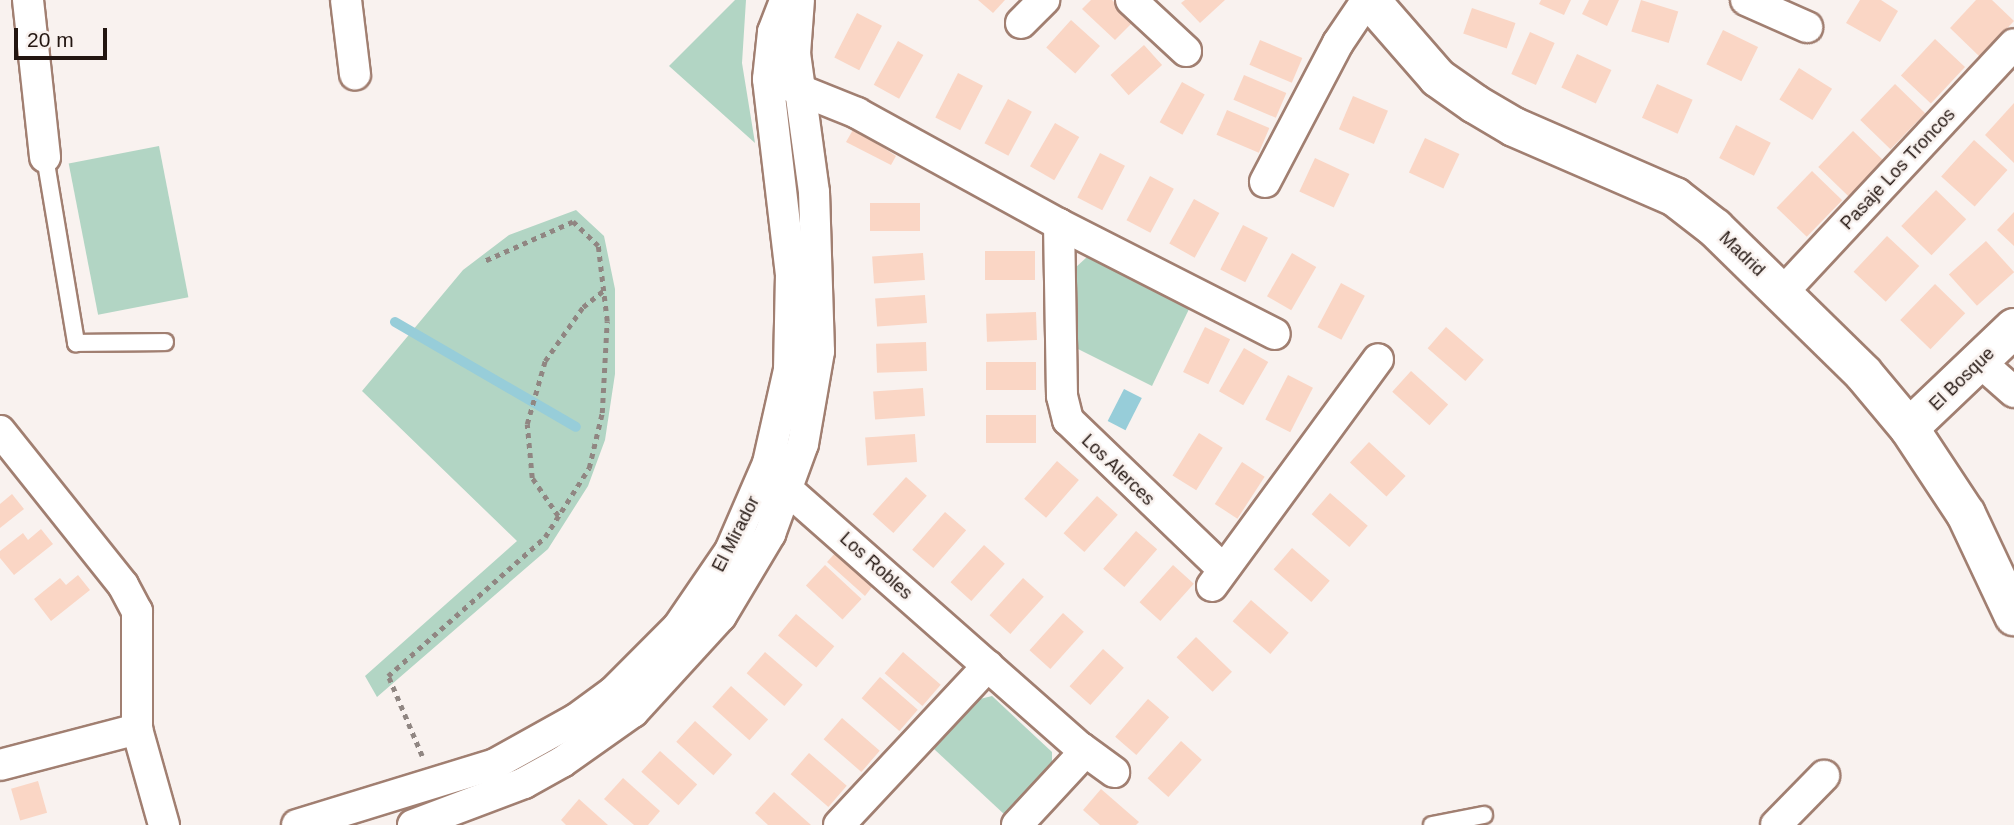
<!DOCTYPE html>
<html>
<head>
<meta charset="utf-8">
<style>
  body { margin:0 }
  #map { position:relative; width:2014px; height:825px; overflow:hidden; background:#f9f2ef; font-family:Helvetica,sans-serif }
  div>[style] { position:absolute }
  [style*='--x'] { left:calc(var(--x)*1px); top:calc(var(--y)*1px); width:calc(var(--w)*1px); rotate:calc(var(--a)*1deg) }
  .green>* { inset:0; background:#b2d5c4; transform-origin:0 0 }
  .water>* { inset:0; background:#97cdd9; transform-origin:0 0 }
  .stream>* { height:10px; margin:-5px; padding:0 5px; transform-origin:5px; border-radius:5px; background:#97cdd9 }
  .building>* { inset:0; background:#fad6c5; transform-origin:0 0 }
  .path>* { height:4.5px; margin-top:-2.25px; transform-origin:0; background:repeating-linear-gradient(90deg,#908682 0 5px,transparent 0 10px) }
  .roads { filter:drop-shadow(2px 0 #a17f71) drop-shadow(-2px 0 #a17f71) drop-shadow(0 2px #a17f71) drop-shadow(0 -2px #a17f71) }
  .service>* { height:16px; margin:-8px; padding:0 8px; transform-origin:8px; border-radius:8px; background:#fff }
  .minor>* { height:30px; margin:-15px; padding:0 15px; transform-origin:15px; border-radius:15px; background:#fff }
  .tertiary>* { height:38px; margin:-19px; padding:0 19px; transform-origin:19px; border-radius:19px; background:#fff }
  span { translate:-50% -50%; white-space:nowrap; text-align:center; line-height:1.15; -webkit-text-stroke:5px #f9f2ef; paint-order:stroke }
  .street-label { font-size:18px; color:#231611 }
  .scale { position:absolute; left:14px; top:28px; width:93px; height:32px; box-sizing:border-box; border:4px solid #231611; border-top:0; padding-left:9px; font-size:21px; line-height:24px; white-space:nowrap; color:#231611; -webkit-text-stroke:5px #f9f2ef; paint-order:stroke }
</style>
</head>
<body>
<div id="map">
  <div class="green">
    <div style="clip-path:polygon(735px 0,746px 0,742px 63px,755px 143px,669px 66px)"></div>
    <div style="left:159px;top:146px;width:154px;height:92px;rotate:79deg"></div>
    <div style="clip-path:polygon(576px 210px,604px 236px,615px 289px,615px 374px,605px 440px,588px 486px,548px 549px,377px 697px,365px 676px,517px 541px,362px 391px,463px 270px,509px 235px)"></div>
    <div style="clip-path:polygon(1087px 257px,1190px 307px,1152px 386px,1078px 349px,1075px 268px)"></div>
    <div style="clip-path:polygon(992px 696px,1052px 752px,1052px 766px,1005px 815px,934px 749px,980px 699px)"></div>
  </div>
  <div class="water">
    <div style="left:1124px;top:389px;width:20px;height:36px;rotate:27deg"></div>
  </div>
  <div class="stream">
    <div style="--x:395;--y:322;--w:209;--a:30.1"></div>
  </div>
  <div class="building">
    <div style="clip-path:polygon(978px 0,1005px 0,993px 13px)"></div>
    <div style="clip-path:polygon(1091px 0,1112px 0,1134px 21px,1115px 40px,1082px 9px)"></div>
    <div style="clip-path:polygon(1185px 0,1225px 0,1200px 23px,1181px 3px)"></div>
    <div style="clip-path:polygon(1541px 0,1571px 0,1564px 15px,1539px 4px)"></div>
    <div style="clip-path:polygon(1589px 0,1619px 0,1607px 26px,1582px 14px)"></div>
    <div style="left:1641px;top:0;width:39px;height:33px;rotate:17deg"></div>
    <div style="clip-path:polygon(1860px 0,1881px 0,1898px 11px,1880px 42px,1846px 23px)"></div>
    <div style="clip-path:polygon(1976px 0,1992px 0,2014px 21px,1980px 57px,1950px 28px)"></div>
    <div style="left:1472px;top:8px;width:46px;height:27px;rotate:19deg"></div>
    <div style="left:857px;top:13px;width:28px;height:50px;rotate:27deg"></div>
    <div style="left:1071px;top:20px;width:39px;height:37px;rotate:42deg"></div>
    <div style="left:1723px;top:30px;width:39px;height:38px;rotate:26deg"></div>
    <div style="left:1530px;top:32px;width:27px;height:46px;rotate:24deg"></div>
    <div style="left:1935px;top:39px;width:41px;height:50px;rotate:43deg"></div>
    <div style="left:1260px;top:40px;width:46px;height:27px;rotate:23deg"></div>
    <div style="left:898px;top:41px;width:29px;height:50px;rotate:29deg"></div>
    <div style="left:1144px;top:45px;width:27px;height:45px;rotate:48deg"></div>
    <div style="left:1577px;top:54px;width:38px;height:37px;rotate:25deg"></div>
    <div style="left:1799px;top:68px;width:39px;height:37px;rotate:32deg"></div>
    <div style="left:958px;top:73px;width:28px;height:50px;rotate:27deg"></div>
    <div style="left:1244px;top:75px;width:46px;height:27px;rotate:23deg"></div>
    <div style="left:1182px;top:82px;width:26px;height:46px;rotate:29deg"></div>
    <div style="left:1657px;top:84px;width:39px;height:37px;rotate:24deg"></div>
    <div style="left:1895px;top:84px;width:42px;height:50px;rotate:44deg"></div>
    <div style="left:1353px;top:96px;width:38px;height:36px;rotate:23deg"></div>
    <div style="left:1008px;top:99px;width:27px;height:50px;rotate:28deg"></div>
    <div style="clip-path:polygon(2014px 103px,2014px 163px,1985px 135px)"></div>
    <div style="left:1227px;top:110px;width:46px;height:27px;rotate:23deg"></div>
    <div style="left:1055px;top:123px;width:28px;height:50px;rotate:30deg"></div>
    <div style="left:1736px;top:125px;width:39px;height:37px;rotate:27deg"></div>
    <div style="clip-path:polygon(854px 128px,896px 156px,891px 165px,846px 142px)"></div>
    <div style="left:1853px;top:131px;width:42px;height:50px;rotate:44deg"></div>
    <div style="left:1425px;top:138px;width:38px;height:38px;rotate:25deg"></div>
    <div style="left:1974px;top:140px;width:45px;height:49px;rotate:42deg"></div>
    <div style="left:1100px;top:153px;width:28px;height:50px;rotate:27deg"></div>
    <div style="left:1315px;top:158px;width:38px;height:37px;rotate:25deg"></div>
    <div style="left:1812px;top:171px;width:42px;height:51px;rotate:44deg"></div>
    <div style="left:1150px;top:176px;width:27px;height:50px;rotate:28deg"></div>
    <div style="left:1936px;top:190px;width:42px;height:50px;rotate:44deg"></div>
    <div style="left:1194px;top:199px;width:29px;height:51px;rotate:29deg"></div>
    <div style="left:870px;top:203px;width:50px;height:28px"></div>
    <div style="clip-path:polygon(2014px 212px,2014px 246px,1997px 230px)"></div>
    <div style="left:1243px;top:225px;width:28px;height:50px;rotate:27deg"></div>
    <div style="left:1887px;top:236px;width:44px;height:49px;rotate:43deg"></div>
    <div style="left:1986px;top:241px;width:42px;height:50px;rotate:48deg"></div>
    <div style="left:985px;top:251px;width:50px;height:29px"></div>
    <div style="left:923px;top:253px;width:27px;height:51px;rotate:86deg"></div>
    <div style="left:1292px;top:253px;width:28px;height:50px;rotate:30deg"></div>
    <div style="left:1341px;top:283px;width:27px;height:50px;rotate:28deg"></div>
    <div style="left:1935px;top:284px;width:42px;height:50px;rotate:44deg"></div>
    <div style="left:925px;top:295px;width:28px;height:50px;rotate:86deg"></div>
    <div style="left:1036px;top:312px;width:28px;height:50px;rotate:88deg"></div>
    <div style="left:1205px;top:327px;width:28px;height:50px;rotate:26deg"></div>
    <div style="left:1446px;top:327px;width:50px;height:28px;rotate:41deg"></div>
    <div style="left:926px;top:342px;width:29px;height:50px;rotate:88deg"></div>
    <div style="left:1244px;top:348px;width:28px;height:50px;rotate:30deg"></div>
    <div style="left:986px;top:362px;width:50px;height:28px"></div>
    <div style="left:1411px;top:371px;width:50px;height:28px;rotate:42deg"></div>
    <div style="left:1288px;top:375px;width:28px;height:50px;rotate:27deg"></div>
    <div style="left:923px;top:388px;width:28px;height:50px;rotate:86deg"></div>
    <div style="left:986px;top:415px;width:50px;height:28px"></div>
    <div style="left:1199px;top:433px;width:28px;height:50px;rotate:32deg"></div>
    <div style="left:915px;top:434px;width:28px;height:50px;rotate:86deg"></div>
    <div style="left:1369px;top:442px;width:50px;height:28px;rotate:43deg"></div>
    <div style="left:1057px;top:461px;width:29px;height:50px;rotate:41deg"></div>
    <div style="left:1242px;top:462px;width:27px;height:50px;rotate:33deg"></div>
    <div style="left:906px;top:477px;width:28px;height:50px;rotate:42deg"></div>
    <div style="left:1330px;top:493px;width:50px;height:28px;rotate:41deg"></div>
    <div style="clip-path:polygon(12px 494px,24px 509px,0 528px,0 504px)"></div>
    <div style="left:1097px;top:496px;width:28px;height:50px;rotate:42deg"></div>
    <div style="left:945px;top:512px;width:28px;height:50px;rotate:41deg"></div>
    <div style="clip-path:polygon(41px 529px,53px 544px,14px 575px,0 558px,0 551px,23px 533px,28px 540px)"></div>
    <div style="left:1136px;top:531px;width:28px;height:50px;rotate:41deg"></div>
    <div style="left:984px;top:545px;width:28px;height:50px;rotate:42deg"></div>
    <div style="left:1292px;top:548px;width:50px;height:28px;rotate:41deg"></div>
    <div style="clip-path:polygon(837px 551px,872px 587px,865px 596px,827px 562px)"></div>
    <div style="left:825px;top:565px;width:50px;height:28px;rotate:43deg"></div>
    <div style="left:1173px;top:565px;width:28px;height:50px;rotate:42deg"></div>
    <div style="clip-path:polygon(78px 575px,90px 590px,51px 621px,34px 599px,60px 578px,66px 585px)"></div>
    <div style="left:1023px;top:578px;width:28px;height:50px;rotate:42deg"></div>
    <div style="left:1251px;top:600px;width:50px;height:28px;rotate:41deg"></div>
    <div style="left:1063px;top:613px;width:28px;height:50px;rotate:42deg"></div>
    <div style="left:796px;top:614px;width:50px;height:28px;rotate:40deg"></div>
    <div style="left:1196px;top:637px;width:50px;height:28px;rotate:44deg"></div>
    <div style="left:1103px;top:649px;width:28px;height:50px;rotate:42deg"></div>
    <div style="left:765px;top:652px;width:50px;height:28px;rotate:41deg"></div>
    <div style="left:903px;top:652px;width:50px;height:28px;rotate:41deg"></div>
    <div style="left:880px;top:677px;width:50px;height:28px;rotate:41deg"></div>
    <div style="left:731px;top:686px;width:50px;height:28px;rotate:42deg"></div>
    <div style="left:1148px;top:699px;width:28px;height:50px;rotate:41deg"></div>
    <div style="left:842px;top:718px;width:50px;height:28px;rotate:41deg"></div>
    <div style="left:695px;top:721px;width:50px;height:28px;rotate:42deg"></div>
    <div style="left:1181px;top:741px;width:28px;height:50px;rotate:42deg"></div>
    <div style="left:660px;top:751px;width:50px;height:28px;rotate:42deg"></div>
    <div style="left:809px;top:753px;width:50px;height:28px;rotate:41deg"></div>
    <div style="clip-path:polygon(623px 778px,660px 811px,648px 825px,634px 825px,604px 799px)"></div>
    <div style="left:38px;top:781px;width:33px;height:28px;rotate:74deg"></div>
    <div style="clip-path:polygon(1101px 789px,1139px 822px,1136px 825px,1100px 825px,1083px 810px)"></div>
    <div style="clip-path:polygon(774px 792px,811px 825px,768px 825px,755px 813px)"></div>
    <div style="clip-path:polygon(579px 799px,608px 825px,566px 825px,561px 820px)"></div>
  </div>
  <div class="path">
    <div style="--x:558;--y:516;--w:46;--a:-124.4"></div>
    <div style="--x:532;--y:478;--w:54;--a:-95.3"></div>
    <div style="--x:527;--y:424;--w:66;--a:-74.1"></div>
    <div style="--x:545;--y:361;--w:66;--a:-54.9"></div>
    <div style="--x:583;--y:307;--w:26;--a:-39"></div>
    <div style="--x:422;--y:756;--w:87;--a:-113"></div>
    <div style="--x:388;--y:676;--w:210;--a:-41.5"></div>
    <div style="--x:545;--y:537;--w:82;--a:-57.5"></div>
    <div style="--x:589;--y:468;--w:57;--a:-76.7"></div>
    <div style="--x:602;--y:413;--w:92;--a:-86.9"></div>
    <div style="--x:607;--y:321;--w:76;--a:-96.8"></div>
    <div style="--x:598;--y:246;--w:35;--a:-136"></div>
    <div style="--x:573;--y:222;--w:98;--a:156"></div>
  </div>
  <div class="roads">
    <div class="service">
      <div style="--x:45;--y:157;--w:189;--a:80.5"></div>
      <div style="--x:76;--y:343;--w:89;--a:-0.6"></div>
      <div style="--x:1432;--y:825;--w:53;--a:-10.9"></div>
    </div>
    <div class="minor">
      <div style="--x:28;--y:0;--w:158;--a:83.8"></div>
      <div style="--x:346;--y:0;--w:75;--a:83.1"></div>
      <div style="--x:1131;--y:0;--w:75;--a:42.8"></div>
      <div style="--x:1746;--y:0;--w:67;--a:23.9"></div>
      <div style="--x:1021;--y:23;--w:33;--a:-45"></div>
      <div style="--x:785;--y:84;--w:78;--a:21.9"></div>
      <div style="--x:857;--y:113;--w:230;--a:28.8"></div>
      <div style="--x:1059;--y:224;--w:242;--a:27"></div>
      <div style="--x:1265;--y:182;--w:157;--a:-62.3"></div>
      <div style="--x:1338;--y:43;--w:52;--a:-56"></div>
      <div style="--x:1059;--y:224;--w:172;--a:89"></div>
      <div style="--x:1062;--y:396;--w:25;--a:76"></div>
      <div style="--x:1068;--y:420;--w:214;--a:43.9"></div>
      <div style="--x:1782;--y:293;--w:340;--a:-47"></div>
      <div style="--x:1981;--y:363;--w:44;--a:41.3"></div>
      <div style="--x:0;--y:431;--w:197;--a:51.4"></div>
      <div style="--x:123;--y:585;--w:30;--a:62"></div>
      <div style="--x:137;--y:611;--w:118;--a:90"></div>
      <div style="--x:137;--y:729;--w:100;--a:74.3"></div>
      <div style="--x:777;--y:474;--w:19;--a:55"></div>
      <div style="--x:788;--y:490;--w:390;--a:41.4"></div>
      <div style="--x:1081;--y:748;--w:41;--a:36"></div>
      <div style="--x:1212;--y:586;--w:281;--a:-53.8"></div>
      <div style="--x:0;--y:765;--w:142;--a:-14.7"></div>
      <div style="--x:297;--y:825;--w:207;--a:-17.1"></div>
      <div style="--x:495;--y:764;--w:93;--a:-29.1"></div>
      <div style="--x:576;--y:719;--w:46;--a:-36.1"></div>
      <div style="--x:613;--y:692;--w:92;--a:-45"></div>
      <div style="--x:678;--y:627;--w:92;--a:-55.6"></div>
      <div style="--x:730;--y:551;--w:96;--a:-66.6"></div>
      <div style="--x:768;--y:463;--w:95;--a:-77.3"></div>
      <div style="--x:789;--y:370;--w:95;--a:-88.8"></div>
      <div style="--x:791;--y:275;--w:197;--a:-96.7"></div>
      <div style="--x:768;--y:79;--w:47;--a:-83.9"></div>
      <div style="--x:773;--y:32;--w:34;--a:-69"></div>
      <div style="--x:413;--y:825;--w:119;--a:-20.7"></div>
      <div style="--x:524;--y:783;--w:43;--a:-28.9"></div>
      <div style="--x:562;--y:762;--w:87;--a:-35.2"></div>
      <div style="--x:633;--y:712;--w:130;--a:-47.5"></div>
      <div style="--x:721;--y:616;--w:96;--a:-59.1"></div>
      <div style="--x:770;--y:534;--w:96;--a:-69.9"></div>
      <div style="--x:803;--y:444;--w:94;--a:-80.2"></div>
      <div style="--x:819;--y:351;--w:159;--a:-91.8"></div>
      <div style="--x:814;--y:192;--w:139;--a:-97.8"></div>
      <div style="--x:795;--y:54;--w:54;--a:-85.8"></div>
      <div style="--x:839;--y:825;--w:218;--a:-46.9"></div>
      <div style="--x:1017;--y:825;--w:93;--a:-47.2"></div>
      <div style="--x:1080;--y:757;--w:9;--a:-84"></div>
      <div style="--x:1776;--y:825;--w:69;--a:-45.6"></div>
    </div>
    <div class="tertiary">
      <div style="--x:1370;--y:0;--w:103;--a:48.9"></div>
      <div style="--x:1438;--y:78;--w:45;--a:35.1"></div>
      <div style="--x:1475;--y:104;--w:45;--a:30.5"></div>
      <div style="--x:1514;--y:127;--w:176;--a:23.5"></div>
      <div style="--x:1675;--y:197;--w:51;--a:37.8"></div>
      <div style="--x:1715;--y:228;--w:207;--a:44.4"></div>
      <div style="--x:1863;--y:373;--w:72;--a:50.1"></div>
      <div style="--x:1909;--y:428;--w:103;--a:56.5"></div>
      <div style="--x:1966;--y:514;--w:113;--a:64.8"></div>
      <div style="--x:1909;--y:428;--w:145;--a:-43.6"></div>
    </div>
  </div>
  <div class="street-label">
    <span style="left:1898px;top:169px;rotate:-47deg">Pasaje Los Troncos</span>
    <span style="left:1742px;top:254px;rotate:44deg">Madrid</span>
    <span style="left:1962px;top:379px;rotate:-44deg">El Bosque</span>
    <span style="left:1118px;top:470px;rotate:44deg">Los Alerces</span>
    <span style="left:736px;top:534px;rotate:-63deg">El Mirador</span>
    <span style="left:876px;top:566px;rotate:42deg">Los Robles</span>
  </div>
  <div class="scale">20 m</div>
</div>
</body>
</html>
